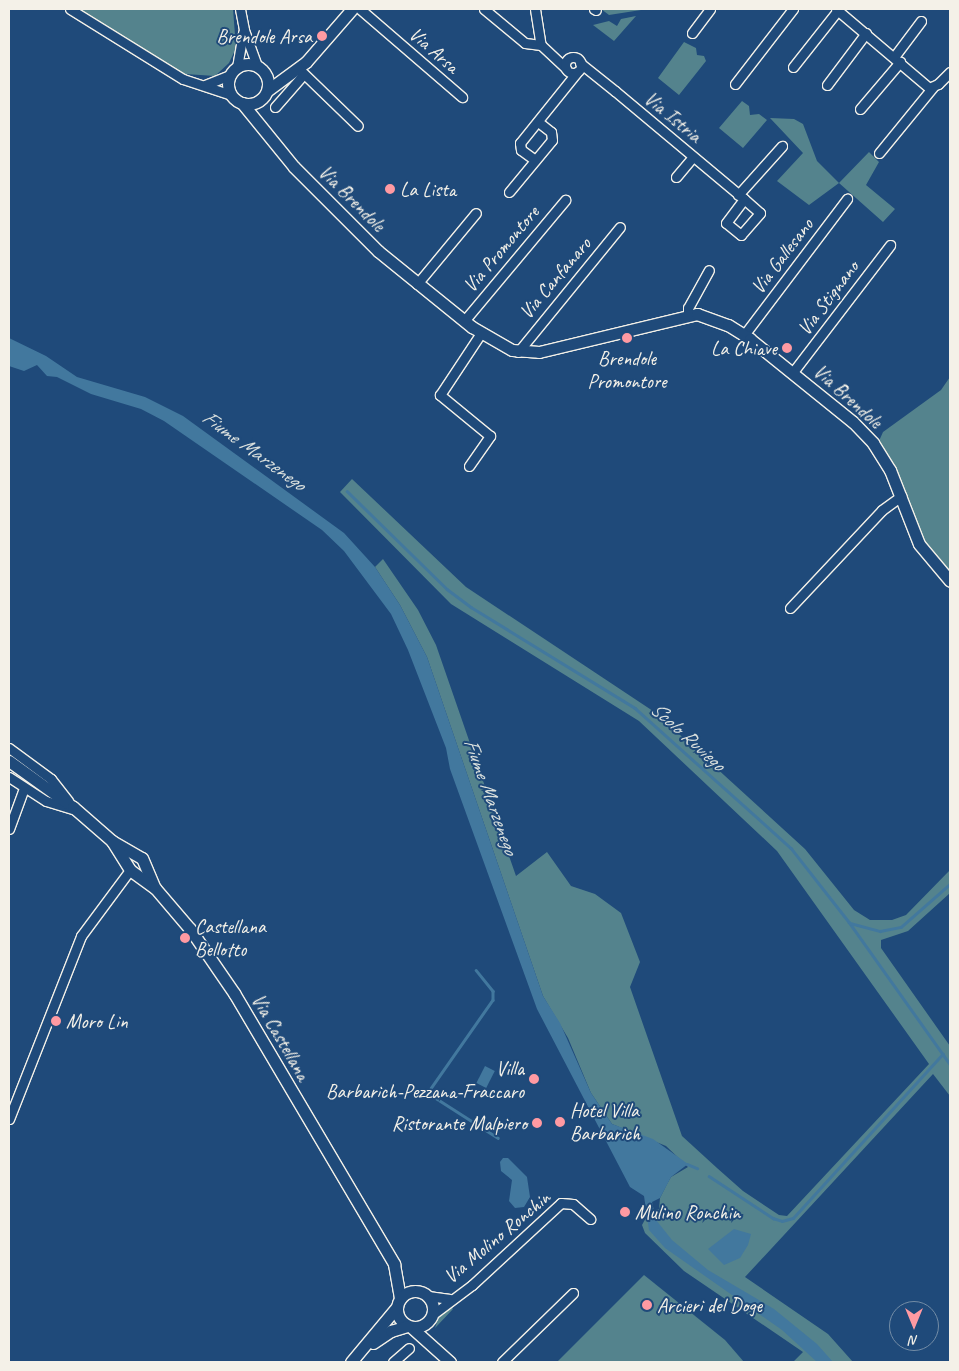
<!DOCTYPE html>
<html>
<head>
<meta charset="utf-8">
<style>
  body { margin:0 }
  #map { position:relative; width:959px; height:1371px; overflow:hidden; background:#1f4a7a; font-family:Caveat,sans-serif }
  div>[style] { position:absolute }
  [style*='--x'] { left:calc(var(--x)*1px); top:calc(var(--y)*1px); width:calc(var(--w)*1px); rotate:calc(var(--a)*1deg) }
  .green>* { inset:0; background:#54838d }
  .water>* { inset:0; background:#42789e; transform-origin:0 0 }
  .stream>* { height:2.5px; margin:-1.25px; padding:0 1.25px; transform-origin:1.25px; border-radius:1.25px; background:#42789e }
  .roads { filter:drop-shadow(1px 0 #f4f1e8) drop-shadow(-1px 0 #f4f1e8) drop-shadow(0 1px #f4f1e8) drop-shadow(0 -1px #f4f1e8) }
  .street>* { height:9px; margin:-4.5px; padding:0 4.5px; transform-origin:4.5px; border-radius:4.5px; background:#1f4a7a }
  .street>.ring { margin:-4.5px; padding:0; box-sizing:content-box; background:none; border:9px solid #1f4a7a; border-radius:50% }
  .secondary>* { height:11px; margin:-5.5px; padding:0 5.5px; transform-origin:5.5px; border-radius:5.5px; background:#1f4a7a }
  .secondary>.ring { margin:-5.5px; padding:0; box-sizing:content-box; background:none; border:11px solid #1f4a7a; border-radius:50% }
  .dots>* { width:14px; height:14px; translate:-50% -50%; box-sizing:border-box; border:2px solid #1f4a7a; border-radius:50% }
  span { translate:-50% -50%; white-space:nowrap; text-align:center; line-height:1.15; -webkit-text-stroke:4px #1f4a7a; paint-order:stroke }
  .poi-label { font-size:20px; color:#f4f1e8 }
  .right { translate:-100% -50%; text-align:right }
  .left { translate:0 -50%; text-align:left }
  .street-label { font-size:20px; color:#f4f1e8 }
  .water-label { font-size:21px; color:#d9dfdd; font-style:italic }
  .frame { position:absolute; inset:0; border:10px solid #f4f1e8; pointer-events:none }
  .north { position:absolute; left:889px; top:1301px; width:50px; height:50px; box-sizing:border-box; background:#1f4a7a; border:1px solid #748da6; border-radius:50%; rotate:180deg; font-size:14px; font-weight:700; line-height:20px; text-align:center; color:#f4f1e8 }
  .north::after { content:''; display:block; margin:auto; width:18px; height:22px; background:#ff9aa2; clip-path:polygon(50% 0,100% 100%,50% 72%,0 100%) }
</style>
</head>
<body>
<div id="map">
  <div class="green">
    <div style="clip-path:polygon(76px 9px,233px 9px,236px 48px,229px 63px,215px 76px,185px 74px,169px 68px)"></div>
    <div style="clip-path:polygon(601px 9px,639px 9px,641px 10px,609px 15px)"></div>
    <div style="clip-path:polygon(636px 16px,614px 41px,593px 25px,609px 21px,617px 26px,621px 19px)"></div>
    <div style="clip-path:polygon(684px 42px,696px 48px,697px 55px,704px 56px,706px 61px,679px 95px,658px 78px)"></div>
    <div style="clip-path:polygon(742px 101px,749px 106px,750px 115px,759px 114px,767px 120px,743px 148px,719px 128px)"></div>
    <div style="clip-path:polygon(770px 118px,794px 119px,803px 124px,817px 161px,839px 183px,869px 152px,879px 162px,866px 185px,895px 209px,883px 222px,839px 183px,809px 205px,777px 181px,803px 153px)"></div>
    <div style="clip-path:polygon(950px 377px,950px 577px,922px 539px,894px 465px,879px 441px,883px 432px,941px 390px)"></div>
    <div style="clip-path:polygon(352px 479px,466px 587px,656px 713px,805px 849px,854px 910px,870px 920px,892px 920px,906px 915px,950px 870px,950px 893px,908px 931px,881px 940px,881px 948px,950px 1046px,950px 1096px,933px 1074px,745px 1277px,828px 1334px,853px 1362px,793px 1362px,803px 1352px,684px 1271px,645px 1233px,642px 1225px,649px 1212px,659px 1209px,660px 1198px,667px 1184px,671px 1177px,688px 1167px,666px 1146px,612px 1124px,591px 1093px,568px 1038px,543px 996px,427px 657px,400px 605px,375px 567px,383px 559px,418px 610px,436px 645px,516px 876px,547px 852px,571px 886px,595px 894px,621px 913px,640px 962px,630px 987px,682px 1136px,717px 1168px,743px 1191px,779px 1215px,787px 1216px,929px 1064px,777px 851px,639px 721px,451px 604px,340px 492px)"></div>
    <div style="clip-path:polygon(644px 1275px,725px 1340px,744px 1362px,557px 1362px)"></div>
    <div style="clip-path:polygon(450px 1306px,453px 1309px,435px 1328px,441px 1311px)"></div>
  </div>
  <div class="water">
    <div style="clip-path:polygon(9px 338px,46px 356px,77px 377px,145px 397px,183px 416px,344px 533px,375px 567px,400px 605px,427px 657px,543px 996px,560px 1023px,591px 1093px,612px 1124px,653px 1139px,688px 1164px,671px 1177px,660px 1198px,652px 1202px,656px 1220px,672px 1240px,708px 1270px,774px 1309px,817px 1344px,833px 1362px,817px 1362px,782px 1330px,665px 1248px,649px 1230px,644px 1196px,630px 1187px,537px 1009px,450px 769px,446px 748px,408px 650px,391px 614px,344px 551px,322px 530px,164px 421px,141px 409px,91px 394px,57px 377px,47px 376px,37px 365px,24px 371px,9px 366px)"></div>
    <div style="left:485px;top:1066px;width:11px;height:19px;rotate:27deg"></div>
    <div style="clip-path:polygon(503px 1158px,508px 1158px,527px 1177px,530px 1197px,524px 1207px,515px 1208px,509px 1201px,512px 1180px,501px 1171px,500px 1162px)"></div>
    <div style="clip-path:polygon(734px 1229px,751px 1234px,748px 1245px,740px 1258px,724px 1265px,708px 1249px)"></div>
  </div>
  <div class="stream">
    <div style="--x:347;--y:491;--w:140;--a:44.4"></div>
    <div style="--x:447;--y:589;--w:30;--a:37"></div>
    <div style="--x:471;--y:607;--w:193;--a:31.6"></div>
    <div style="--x:635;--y:708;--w:210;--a:41.9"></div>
    <div style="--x:791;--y:848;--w:94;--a:51.9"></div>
    <div style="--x:849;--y:922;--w:174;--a:54.6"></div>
    <div style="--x:850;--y:923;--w:31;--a:15"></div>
    <div style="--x:880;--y:931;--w:21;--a:-11"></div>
    <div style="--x:901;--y:927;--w:65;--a:-41.3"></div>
    <div style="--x:476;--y:970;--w:27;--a:51"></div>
    <div style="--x:493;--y:991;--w:9;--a:90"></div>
    <div style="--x:493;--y:1000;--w:113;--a:125"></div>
    <div style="--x:428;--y:1093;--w:83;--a:32.7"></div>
    <div style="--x:687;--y:1164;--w:11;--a:22"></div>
    <div style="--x:709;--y:1176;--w:77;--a:33.3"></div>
    <div style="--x:773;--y:1218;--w:9;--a:18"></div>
    <div style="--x:782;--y:1221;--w:11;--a:-15"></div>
    <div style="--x:793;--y:1218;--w:222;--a:-47.6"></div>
  </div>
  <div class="roads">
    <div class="street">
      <div style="--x:70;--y:9;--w:133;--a:31.8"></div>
      <div style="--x:183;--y:79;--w:51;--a:18.4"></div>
      <div style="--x:240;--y:9;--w:21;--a:79"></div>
      <div style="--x:244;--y:30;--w:38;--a:70"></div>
      <div style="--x:360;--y:9;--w:135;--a:40.8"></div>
      <div style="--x:484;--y:9;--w:53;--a:39.7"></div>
      <div style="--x:525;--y:43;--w:16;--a:7"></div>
      <div style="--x:535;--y:9;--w:36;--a:81"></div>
      <div style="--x:541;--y:45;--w:34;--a:43"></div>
      <div style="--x:594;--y:9;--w:2;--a:27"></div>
      <div style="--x:836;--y:9;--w:122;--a:40.3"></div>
      <div style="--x:929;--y:88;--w:10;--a:-24"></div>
      <div style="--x:938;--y:84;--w:17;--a:-45"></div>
      <div style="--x:692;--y:33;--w:30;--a:-53"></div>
      <div style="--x:894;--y:57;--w:45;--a:-53.1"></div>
      <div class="ring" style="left:565px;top:57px;width:7px;height:7px"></div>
      <div style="--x:580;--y:63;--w:45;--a:38.7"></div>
      <div style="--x:615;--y:91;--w:168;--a:39.9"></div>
      <div style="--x:744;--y:199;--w:21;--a:41"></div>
      <div style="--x:760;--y:213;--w:29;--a:131"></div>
      <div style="--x:741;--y:235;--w:19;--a:-141"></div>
      <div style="--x:726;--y:223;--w:30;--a:-53"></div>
      <div style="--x:237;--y:67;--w:35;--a:-80"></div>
      <div style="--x:793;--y:67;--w:73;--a:-51.7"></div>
      <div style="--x:298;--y:68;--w:83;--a:44"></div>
      <div style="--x:735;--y:84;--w:95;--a:-52.3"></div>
      <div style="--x:205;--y:85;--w:27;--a:-22"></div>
      <div style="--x:827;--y:85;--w:65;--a:-53.1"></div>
      <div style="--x:275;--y:107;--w:43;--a:-48.8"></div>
      <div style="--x:860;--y:109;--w:62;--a:-49.6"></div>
      <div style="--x:879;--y:153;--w:85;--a:-50.7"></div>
      <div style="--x:535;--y:160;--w:17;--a:-144"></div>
      <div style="--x:521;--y:150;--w:7;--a:-98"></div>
      <div style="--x:520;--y:143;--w:91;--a:-51.2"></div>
      <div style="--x:676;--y:177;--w:26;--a:-50"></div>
      <div style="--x:509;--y:192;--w:67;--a:-50.4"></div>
      <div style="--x:552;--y:140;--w:8;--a:-97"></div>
      <div style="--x:551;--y:132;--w:16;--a:-142"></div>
      <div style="--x:738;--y:195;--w:66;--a:-48.1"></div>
      <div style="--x:417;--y:284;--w:92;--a:-50.3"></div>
      <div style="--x:688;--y:314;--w:6;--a:-90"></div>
      <div style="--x:688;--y:308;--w:43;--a:-61.1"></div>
      <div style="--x:464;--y:321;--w:158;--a:-50.1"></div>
      <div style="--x:744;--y:335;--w:171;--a:-52.9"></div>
      <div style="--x:518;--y:352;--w:161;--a:-50.8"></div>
      <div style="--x:793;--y:372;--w:160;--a:-52.6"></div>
      <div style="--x:469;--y:466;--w:37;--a:-55"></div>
      <div style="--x:490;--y:436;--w:65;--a:-140.6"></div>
      <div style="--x:440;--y:395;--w:74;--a:-56.5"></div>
      <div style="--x:790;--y:608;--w:134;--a:-46.8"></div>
      <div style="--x:882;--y:510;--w:24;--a:-36"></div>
      <div style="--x:9;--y:748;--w:52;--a:36.4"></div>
      <div style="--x:51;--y:779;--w:28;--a:52"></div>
      <div style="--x:9;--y:777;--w:44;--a:33"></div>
      <div style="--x:46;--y:801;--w:30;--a:17"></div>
      <div style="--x:9;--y:829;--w:44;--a:-69.9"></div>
      <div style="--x:9;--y:1119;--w:197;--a:-68.5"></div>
      <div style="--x:81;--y:936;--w:82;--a:-53.4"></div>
      <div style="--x:428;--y:1296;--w:22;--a:8"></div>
      <div style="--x:432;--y:1315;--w:50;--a:-36.9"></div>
      <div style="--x:472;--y:1285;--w:121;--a:-42.7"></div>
      <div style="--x:561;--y:1203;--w:12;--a:5"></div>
      <div style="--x:573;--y:1204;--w:23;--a:41"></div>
      <div style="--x:393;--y:1362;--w:21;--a:-41"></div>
      <div style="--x:502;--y:1362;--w:99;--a:-44.2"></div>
    </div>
    <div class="secondary">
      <div class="ring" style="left:228px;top:64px;width:29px;height:29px"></div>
      <div style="--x:268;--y:90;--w:47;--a:-36.4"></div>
      <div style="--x:306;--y:62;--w:70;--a:-49"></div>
      <div style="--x:242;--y:103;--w:82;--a:50.9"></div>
      <div style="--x:294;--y:167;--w:119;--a:45"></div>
      <div style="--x:378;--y:251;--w:121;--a:39"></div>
      <div style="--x:472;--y:327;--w:46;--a:29.9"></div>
      <div style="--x:512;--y:350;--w:27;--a:4"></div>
      <div style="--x:539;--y:352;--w:163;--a:-13.5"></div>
      <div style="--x:697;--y:314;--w:33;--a:20"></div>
      <div style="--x:728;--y:325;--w:26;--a:32"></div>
      <div style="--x:750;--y:339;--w:132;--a:38.9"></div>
      <div style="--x:853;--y:422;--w:29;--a:46"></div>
      <div style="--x:873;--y:443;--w:32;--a:58"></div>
      <div style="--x:890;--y:470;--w:79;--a:68.6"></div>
      <div style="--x:919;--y:544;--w:48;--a:50"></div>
      <div style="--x:9;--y:761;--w:79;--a:35.7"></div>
      <div style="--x:73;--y:807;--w:52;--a:41.1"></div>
      <div style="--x:112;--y:841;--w:34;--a:30"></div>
      <div style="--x:142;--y:858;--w:30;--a:67"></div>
      <div style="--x:112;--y:841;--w:34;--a:58"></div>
      <div style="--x:130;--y:870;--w:31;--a:36"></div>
      <div style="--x:155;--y:888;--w:54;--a:49.5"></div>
      <div style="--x:190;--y:929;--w:78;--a:55.5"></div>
      <div style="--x:234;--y:993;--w:315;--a:59.4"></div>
      <div style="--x:394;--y:1264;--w:35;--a:80"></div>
      <div class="ring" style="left:397px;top:1291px;width:25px;height:25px"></div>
      <div style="--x:412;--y:1328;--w:51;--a:41.8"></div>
      <div style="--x:373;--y:1343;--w:22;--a:-34"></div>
      <div style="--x:391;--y:1331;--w:17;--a:-17"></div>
      <div style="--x:351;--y:1362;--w:70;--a:-50.2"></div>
    </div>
  </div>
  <div class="dots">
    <div style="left:322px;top:36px;background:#ff9aa2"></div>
    <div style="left:390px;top:189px;background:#ff9aa2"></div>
    <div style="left:627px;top:338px;background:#ff9aa2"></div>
    <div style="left:787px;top:348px;background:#ff9aa2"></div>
    <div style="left:185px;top:938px;background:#ff9aa2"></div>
    <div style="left:56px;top:1021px;background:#ff9aa2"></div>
    <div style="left:534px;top:1079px;background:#ff9aa2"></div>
    <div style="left:560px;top:1122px;background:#ff9aa2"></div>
    <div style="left:537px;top:1123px;background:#ff9aa2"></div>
    <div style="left:625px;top:1212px;background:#ff9aa2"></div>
    <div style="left:647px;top:1305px;background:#ff9aa2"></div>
  </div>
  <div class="poi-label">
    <span class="right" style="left:312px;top:36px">Brendole Arsa</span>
    <span class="left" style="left:400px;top:189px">La Lista</span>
    <span class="right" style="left:777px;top:348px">La Chiave</span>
    <span style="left:627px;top:370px">Brendole<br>Promontore</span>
    <span class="left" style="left:195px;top:938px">Castellana<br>Bellotto</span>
    <span class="left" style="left:66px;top:1021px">Moro Lin</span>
    <span class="right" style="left:524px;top:1080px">Villa<br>Barbarich-Pezzana-Fraccaro</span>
    <span class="left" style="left:570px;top:1122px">Hotel Villa<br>Barbarich</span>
    <span class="right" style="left:527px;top:1123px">Ristorante Malpiero</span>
    <span class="left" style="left:635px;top:1212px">Mulino Ronchin</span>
    <span class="left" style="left:657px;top:1305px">Arcieri del Doge</span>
  </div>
  <div class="street-label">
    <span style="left:434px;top:50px;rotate:41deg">Via Arsa</span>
    <span style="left:673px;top:117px;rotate:40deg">Via Istria</span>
    <span style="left:352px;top:198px;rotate:45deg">Via Brendole</span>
    <span style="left:501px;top:249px;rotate:-50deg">Via Promontore</span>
    <span style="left:782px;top:256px;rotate:-53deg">Via Gallesano</span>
    <span style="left:555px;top:278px;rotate:-50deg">Via Canfanaro</span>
    <span style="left:828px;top:298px;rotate:-53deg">Via Stignano</span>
    <span style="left:848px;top:396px;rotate:42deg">Via Brendole</span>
    <span style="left:281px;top:1037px;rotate:60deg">Via Castellana</span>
    <span style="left:497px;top:1237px;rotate:-40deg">Via Molino Ronchin</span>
  </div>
  <div class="water-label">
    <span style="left:254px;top:450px;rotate:36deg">Fiume Marzenego</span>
    <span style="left:688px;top:736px;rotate:42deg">Scolo Ruviego</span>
    <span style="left:491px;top:796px;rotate:70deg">Fiume Marzenego</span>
  </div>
  <div class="frame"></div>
  <div class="north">N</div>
</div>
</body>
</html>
